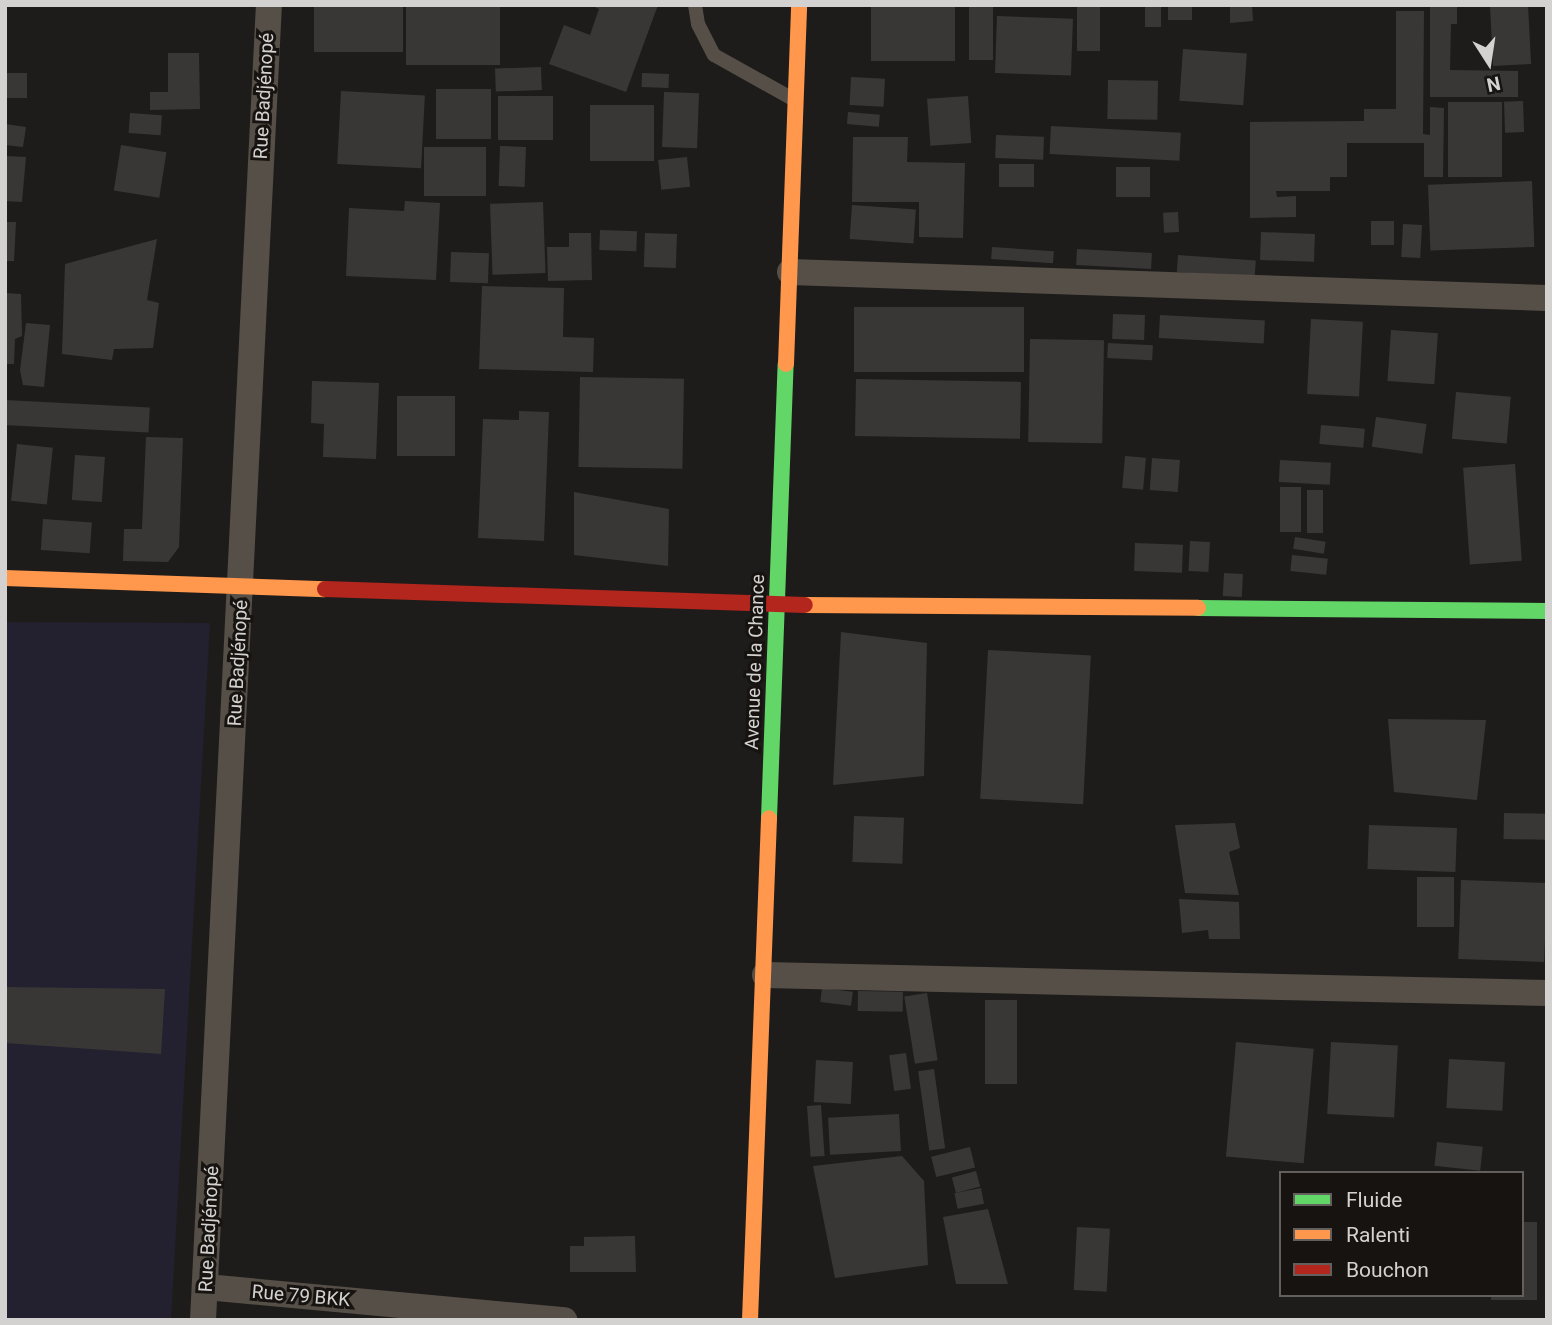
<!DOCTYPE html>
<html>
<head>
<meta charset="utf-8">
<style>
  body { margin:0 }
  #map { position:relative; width:1552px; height:1325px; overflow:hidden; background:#1e1c1a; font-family:Roboto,sans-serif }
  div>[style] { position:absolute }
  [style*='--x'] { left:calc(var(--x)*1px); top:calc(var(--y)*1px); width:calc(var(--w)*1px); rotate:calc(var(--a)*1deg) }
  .education>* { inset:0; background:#23202f }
  .building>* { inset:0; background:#393736; transform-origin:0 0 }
  .lane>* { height:14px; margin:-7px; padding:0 7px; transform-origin:7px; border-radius:7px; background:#554f47 }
  .street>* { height:26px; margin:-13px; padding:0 13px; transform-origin:13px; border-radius:13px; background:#554f47 }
  .fast>* { height:16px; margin:-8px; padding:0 8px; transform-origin:8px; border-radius:8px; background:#63d668 }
  .slow>* { height:16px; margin:-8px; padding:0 8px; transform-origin:8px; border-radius:8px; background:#ff974d }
  .jam>* { height:16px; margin:-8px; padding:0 8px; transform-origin:8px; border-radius:8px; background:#b3261e }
  span { translate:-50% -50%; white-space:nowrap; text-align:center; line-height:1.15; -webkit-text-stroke:6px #161310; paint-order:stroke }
  .street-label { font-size:19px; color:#d4d2d0 }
  .frame { position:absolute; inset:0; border:7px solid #d4d2d0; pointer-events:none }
  .legend { position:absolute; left:1279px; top:1171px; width:245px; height:126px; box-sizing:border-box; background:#161310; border:2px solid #625f5d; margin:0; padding:9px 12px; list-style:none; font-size:21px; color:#d4d2d0 }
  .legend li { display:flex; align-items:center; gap:14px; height:35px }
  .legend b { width:35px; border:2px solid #625f5d }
  .north { position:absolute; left:1454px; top:28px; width:70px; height:70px; -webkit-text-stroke:5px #161310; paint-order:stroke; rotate:168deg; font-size:19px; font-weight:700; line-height:28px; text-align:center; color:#d4d2d0 }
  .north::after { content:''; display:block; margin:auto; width:24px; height:32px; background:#d4d2d0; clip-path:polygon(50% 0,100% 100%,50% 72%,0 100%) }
</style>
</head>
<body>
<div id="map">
  <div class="education">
    <div style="clip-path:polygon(5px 622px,210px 623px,171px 1320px,5px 1320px)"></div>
  </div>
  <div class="building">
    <div style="left:314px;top:5px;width:89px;height:47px"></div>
    <div style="left:406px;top:5px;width:94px;height:60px"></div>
    <div style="clip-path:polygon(590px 5px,658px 5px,626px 92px,549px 64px,564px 25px,590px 35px,599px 9px)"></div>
    <div style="left:871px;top:5px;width:84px;height:56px"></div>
    <div style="left:969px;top:5px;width:24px;height:55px"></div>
    <div style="left:1077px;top:5px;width:23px;height:46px"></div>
    <div style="left:1145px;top:5px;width:16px;height:22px"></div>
    <div style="left:1168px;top:5px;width:24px;height:15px"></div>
    <div style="clip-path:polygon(1230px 5px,1252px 5px,1253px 21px,1230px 23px)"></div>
    <div style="clip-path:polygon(1430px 5px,1457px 5px,1457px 24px,1451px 24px,1450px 70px,1518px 71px,1518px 97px,1430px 97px)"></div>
    <div style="left:1528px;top:5px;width:59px;height:38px;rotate:87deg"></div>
    <div style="clip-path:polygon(1396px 11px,1424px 11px,1423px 134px,1430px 135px,1430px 107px,1444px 108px,1443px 177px,1424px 177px,1424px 143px,1347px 143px,1347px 177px,1330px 177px,1330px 191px,1276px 191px,1277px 197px,1296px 196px,1296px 217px,1250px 218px,1250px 122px,1364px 121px,1364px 109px,1396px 109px)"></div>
    <div style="left:997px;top:16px;width:76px;height:57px;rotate:2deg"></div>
    <div style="left:1183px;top:49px;width:64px;height:52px;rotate:4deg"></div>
    <div style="clip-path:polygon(168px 53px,199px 53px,200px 109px,150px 110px,150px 92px,168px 92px)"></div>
    <div style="left:541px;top:67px;width:23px;height:46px;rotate:88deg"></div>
    <div style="left:27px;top:73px;width:25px;height:22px;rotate:90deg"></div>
    <div style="left:642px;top:73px;width:27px;height:14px;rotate:2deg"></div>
    <div style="left:851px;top:77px;width:34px;height:28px;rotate:3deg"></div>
    <div style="left:1108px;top:80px;width:50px;height:39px;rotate:1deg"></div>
    <div style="left:436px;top:89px;width:55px;height:50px"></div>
    <div style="left:341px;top:91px;width:84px;height:73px;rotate:3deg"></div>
    <div style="left:664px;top:92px;width:35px;height:55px;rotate:2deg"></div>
    <div style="left:553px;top:96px;width:44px;height:55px;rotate:90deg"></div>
    <div style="left:968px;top:96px;width:47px;height:41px;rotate:86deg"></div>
    <div style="left:1523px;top:101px;width:31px;height:19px;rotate:88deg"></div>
    <div style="left:1448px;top:102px;width:54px;height:75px"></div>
    <div style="left:590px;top:105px;width:64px;height:56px"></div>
    <div style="left:848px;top:112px;width:32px;height:12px;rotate:5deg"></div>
    <div style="left:130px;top:113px;width:32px;height:20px;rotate:4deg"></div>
    <div style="clip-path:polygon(5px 124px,26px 127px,23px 147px,5px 145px)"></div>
    <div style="left:1051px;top:126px;width:130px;height:28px;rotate:3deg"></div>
    <div style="left:996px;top:135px;width:48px;height:23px;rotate:2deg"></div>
    <div style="clip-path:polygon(853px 137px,908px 137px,907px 162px,965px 163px,963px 238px,919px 237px,919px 202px,852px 202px)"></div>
    <div style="left:121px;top:145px;width:46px;height:46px;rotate:9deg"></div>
    <div style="left:500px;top:146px;width:26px;height:40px;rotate:2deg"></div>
    <div style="left:486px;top:147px;width:49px;height:62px;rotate:90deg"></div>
    <div style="clip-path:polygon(5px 156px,26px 157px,22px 202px,5px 201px)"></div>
    <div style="left:687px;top:157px;width:30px;height:29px;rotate:84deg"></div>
    <div style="left:999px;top:164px;width:35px;height:23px"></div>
    <div style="left:1116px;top:167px;width:34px;height:30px"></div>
    <div style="left:1532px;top:181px;width:66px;height:104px;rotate:88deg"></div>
    <div style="clip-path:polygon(405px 201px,440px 203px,436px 280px,346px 276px,349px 208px,404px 211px)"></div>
    <div style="left:543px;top:202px;width:71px;height:53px;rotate:88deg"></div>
    <div style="left:852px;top:205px;width:64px;height:34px;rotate:4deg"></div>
    <div style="left:1178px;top:212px;width:20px;height:15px;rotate:87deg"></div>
    <div style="left:1371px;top:221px;width:23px;height:24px"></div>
    <div style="clip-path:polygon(5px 222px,16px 222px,14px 261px,5px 261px)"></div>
    <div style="left:1403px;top:224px;width:19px;height:33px;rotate:3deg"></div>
    <div style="left:600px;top:230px;width:37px;height:20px;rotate:2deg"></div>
    <div style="left:1261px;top:232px;width:54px;height:28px;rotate:2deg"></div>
    <div style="clip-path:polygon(569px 233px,591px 233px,592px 280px,548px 281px,547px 247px,569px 247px)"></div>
    <div style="left:645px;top:233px;width:32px;height:34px;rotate:2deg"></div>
    <div style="clip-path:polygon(157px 239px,147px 300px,159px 303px,153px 348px,114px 349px,112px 360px,62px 354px,65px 264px)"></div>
    <div style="left:992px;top:247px;width:62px;height:12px;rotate:4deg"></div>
    <div style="left:1077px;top:249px;width:75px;height:16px;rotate:3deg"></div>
    <div style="left:451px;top:252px;width:38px;height:30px;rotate:2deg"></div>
    <div style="left:1178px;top:255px;width:78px;height:17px;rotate:4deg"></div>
    <div style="clip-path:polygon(482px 286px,564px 288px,563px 337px,594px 338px,593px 372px,479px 369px)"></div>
    <div style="clip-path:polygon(5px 293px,21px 294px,22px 336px,15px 339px,14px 364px,5px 364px)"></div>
    <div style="left:854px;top:307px;width:170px;height:65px"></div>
    <div style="left:1113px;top:314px;width:32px;height:25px;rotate:2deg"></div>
    <div style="left:1160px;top:315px;width:105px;height:23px;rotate:3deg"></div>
    <div style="left:1311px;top:319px;width:52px;height:75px;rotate:3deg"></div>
    <div style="clip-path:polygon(26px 323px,50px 325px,44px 387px,23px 385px,20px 370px)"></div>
    <div style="left:1391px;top:330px;width:47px;height:51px;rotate:4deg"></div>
    <div style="left:1030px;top:339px;width:74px;height:103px;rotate:1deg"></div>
    <div style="left:1108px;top:343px;width:45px;height:15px;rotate:3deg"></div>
    <div style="left:580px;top:377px;width:104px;height:90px;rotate:1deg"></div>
    <div style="left:856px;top:379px;width:165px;height:57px;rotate:1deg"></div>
    <div style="clip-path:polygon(312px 381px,379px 383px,376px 459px,323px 457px,324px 424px,311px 423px)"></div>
    <div style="left:1456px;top:392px;width:55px;height:47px;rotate:5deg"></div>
    <div style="left:397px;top:396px;width:58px;height:60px"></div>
    <div style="left:5px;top:400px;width:145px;height:25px;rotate:3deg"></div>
    <div style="clip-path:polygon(519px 411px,549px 412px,544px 541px,478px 538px,483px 419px,519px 420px)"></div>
    <div style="left:1376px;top:417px;width:51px;height:30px;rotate:8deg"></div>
    <div style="left:1321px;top:425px;width:44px;height:19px;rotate:5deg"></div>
    <div style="clip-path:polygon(146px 437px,183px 438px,179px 547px,168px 562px,123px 561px,124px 529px,142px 529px)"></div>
    <div style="left:17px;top:444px;width:36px;height:57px;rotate:6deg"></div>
    <div style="left:75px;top:455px;width:30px;height:45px;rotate:4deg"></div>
    <div style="left:1125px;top:456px;width:21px;height:32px;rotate:5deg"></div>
    <div style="left:1152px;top:458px;width:28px;height:32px;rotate:4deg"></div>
    <div style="left:1280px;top:460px;width:51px;height:22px;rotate:3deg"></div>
    <div style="left:1515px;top:464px;width:97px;height:52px;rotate:86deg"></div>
    <div style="left:1280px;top:487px;width:21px;height:45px"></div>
    <div style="left:1307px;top:490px;width:16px;height:43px"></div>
    <div style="clip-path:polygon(574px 492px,669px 509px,668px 566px,574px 555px)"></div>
    <div style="left:43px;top:519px;width:49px;height:31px;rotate:4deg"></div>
    <div style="left:1295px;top:537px;width:31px;height:12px;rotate:9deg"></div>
    <div style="left:1190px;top:541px;width:20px;height:30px;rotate:3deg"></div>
    <div style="left:1135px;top:543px;width:48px;height:28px;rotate:2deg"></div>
    <div style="left:1292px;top:555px;width:36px;height:16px;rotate:6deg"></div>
    <div style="left:1224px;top:573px;width:19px;height:23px;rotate:3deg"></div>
    <div style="clip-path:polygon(841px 632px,927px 643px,924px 776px,833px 785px)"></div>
    <div style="left:988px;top:650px;width:103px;height:149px;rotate:3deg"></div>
    <div style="clip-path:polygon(1388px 719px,1486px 720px,1477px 800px,1394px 792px)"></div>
    <div style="left:1504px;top:813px;width:43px;height:26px;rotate:1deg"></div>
    <div style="left:854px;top:816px;width:50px;height:46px;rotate:2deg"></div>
    <div style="clip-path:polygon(1235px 823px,1240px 848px,1229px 852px,1239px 895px,1185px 893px,1175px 825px)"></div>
    <div style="left:1369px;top:825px;width:88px;height:44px;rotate:2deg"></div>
    <div style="left:1417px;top:877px;width:37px;height:50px"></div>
    <div style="left:1461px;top:880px;width:86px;height:79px;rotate:2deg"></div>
    <div style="clip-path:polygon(1179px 899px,1239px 902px,1240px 939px,1209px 939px,1208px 930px,1182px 933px)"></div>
    <div style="clip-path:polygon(5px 987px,165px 989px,161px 1054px,5px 1043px)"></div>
    <div style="left:822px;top:988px;width:31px;height:14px;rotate:7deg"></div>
    <div style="left:858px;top:991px;width:45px;height:20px;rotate:1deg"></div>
    <div style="left:927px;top:993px;width:68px;height:23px;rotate:81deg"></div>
    <div style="left:985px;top:1000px;width:32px;height:84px"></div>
    <div style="left:1236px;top:1042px;width:78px;height:115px;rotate:5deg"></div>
    <div style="left:1331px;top:1042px;width:67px;height:72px;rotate:3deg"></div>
    <div style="left:906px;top:1053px;width:36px;height:17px;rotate:82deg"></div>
    <div style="left:1449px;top:1059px;width:56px;height:49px;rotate:3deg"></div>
    <div style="left:816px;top:1060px;width:37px;height:42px;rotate:3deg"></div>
    <div style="left:934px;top:1069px;width:80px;height:16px;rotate:82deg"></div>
    <div style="left:821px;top:1105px;width:51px;height:14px;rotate:86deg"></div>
    <div style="left:899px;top:1114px;width:37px;height:71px;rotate:87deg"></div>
    <div style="left:1437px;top:1142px;width:46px;height:24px;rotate:6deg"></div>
    <div style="left:970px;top:1147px;width:21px;height:40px;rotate:76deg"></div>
    <div style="clip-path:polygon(902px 1156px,924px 1181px,928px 1265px,835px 1278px,813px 1166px)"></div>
    <div style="left:976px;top:1171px;width:16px;height:25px;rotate:75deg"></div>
    <div style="left:981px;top:1188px;width:16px;height:27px;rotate:79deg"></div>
    <div style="clip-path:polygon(988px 1209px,1008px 1284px,956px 1284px,943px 1217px)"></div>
    <div style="clip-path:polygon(1522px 1222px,1537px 1222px,1537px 1300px,1491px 1300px,1491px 1295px,1522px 1295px)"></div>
    <div style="left:1077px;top:1227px;width:33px;height:63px;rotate:3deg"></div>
    <div style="clip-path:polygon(635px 1236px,636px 1272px,570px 1272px,570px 1246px,584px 1246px,584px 1237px)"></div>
  </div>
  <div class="lane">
    <div style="--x:695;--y:5;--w:19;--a:81"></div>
    <div style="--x:698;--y:24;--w:35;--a:63"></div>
    <div style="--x:714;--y:55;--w:88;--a:29.2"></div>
  </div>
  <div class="street">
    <div style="--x:790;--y:272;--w:757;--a:1.97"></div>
    <div style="--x:765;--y:975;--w:782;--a:1.32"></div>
    <div style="--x:206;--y:1287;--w:360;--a:5.3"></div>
    <div style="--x:203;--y:1320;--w:1317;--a:-87.13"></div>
  </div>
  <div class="fast">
    <div style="--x:1198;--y:608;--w:349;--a:0.5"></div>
    <div style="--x:769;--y:818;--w:454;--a:-87.9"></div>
  </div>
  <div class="slow">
    <div style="--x:786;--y:364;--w:359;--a:-87.9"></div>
    <div style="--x:5;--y:578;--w:320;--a:2"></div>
    <div style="--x:805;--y:605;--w:393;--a:0.4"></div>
    <div style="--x:750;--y:1320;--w:502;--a:-87.83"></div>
  </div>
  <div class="jam">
    <div style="--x:325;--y:589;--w:480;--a:1.9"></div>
  </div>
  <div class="street-label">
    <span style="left:264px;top:96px;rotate:-87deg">Rue Badjénopé</span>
    <span style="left:755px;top:662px;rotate:-88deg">Avenue de la Chance</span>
    <span style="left:238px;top:663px;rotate:-87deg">Rue Badjénopé</span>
    <span style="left:209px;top:1229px;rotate:-87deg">Rue Badjénopé</span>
    <span style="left:301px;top:1296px;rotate:5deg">Rue 79 BKK</span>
  </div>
  <div class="frame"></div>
  <ul class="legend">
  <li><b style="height:9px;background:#63d668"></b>Fluide</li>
  <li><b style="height:9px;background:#ff974d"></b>Ralenti</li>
  <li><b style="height:9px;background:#b3261e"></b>Bouchon</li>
  </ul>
  <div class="north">N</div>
</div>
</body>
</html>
